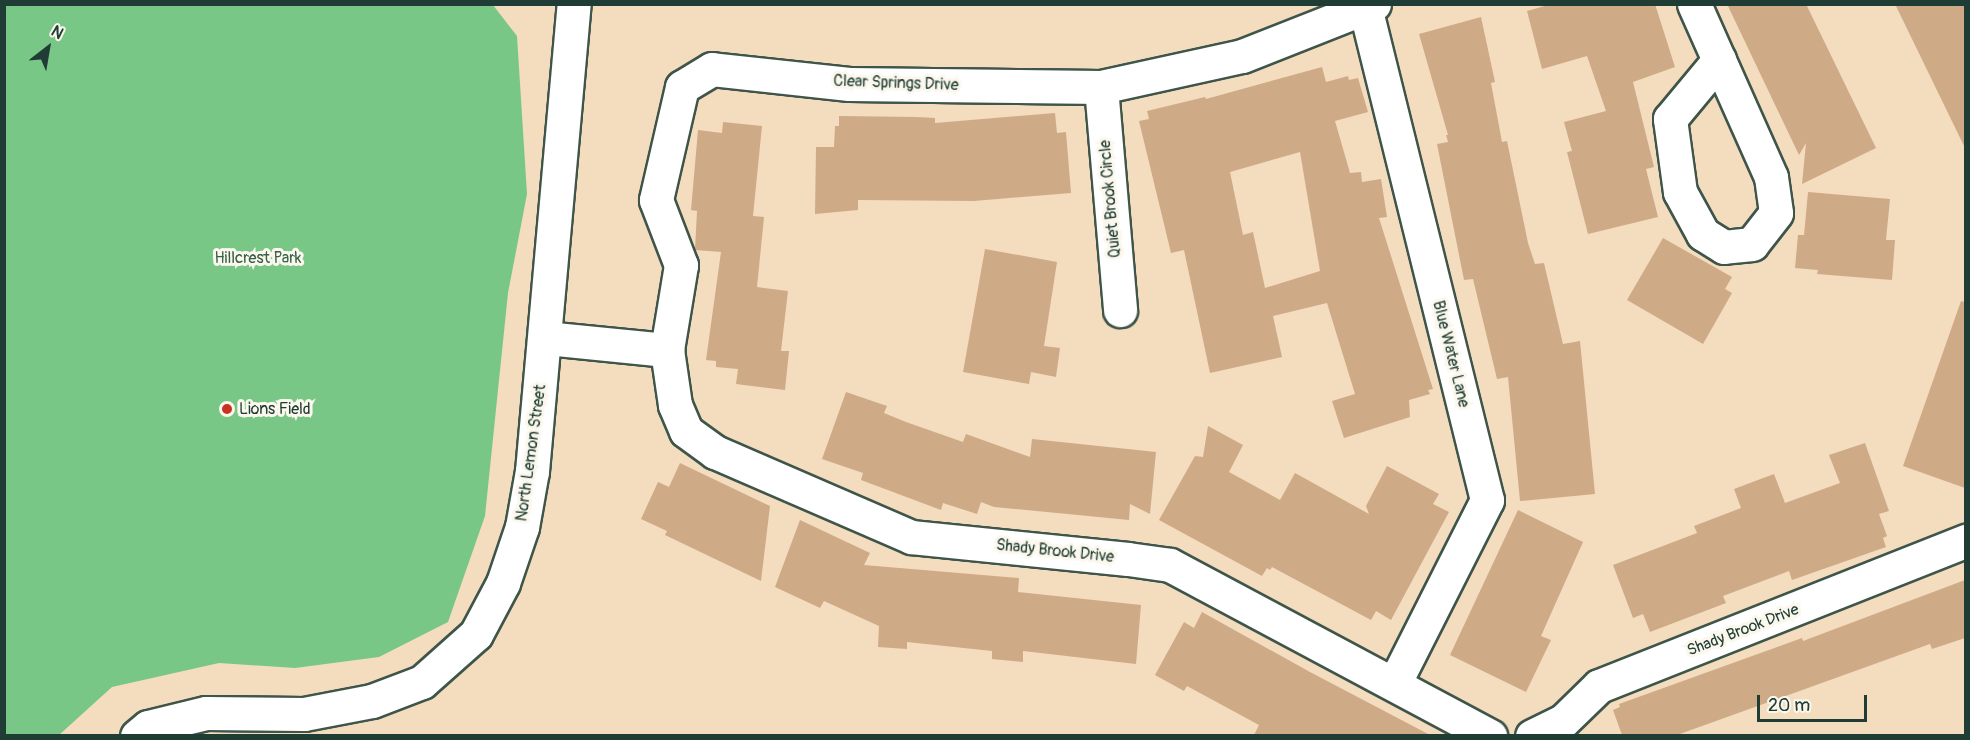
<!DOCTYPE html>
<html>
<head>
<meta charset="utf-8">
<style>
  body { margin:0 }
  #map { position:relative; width:1970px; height:740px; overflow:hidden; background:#f4dcbe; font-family:Pangolin,sans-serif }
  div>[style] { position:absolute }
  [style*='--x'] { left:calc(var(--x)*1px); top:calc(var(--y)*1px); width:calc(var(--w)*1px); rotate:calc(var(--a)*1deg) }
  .green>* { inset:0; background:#78c787 }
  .building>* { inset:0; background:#cfaa87 }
  .roads { filter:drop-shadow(2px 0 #3f5549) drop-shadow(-2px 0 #3f5549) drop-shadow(0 2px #3f5549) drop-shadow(0 -2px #3f5549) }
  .minor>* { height:33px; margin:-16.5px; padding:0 16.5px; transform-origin:16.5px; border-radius:16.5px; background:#fff }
  .dots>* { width:16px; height:16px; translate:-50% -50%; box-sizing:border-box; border:3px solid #fbf7ec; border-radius:50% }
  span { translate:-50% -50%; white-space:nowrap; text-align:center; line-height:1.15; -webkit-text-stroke:6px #fbf7ec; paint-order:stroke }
  .street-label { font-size:16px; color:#1f3d34 }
  .park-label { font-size:16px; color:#356049 }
  .poi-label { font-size:16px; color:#1f3d34 }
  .left { translate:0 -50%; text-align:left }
  .frame { position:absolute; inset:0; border:6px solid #1f3d34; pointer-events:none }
  .north { position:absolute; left:18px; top:18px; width:60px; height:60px; -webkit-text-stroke:4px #fbf7ec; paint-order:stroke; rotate:31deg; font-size:16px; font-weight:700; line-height:24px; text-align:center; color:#1f3d34 }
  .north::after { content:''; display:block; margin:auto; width:21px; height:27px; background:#1f3d34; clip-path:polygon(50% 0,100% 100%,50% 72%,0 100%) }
  .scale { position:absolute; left:1757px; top:695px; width:110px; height:27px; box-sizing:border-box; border:3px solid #1f3d34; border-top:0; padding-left:8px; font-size:18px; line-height:21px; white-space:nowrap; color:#1f3d34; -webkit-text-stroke:4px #fbf7ec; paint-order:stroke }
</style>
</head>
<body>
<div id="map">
  <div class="green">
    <div style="clip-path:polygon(4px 5px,493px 5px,517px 36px,527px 194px,508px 293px,485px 516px,448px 622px,379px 657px,295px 668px,219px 663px,112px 687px,59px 735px,5px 735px)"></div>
  </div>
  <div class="building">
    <div style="clip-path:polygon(1552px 4px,1655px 4px,1675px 67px,1633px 82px,1654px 167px,1646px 169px,1658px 217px,1588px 234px,1567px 152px,1572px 151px,1564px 122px,1606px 111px,1587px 56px,1542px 69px,1527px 11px)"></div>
    <div style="clip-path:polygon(1727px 4px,1806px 4px,1876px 148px,1802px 184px,1806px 143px,1799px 155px)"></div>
    <div style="clip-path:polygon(1895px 4px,1965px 4px,1965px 148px)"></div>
    <div style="clip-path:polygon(1481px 17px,1495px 82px,1491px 83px,1502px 142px,1507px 141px,1528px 243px,1535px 264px,1544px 263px,1563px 344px,1580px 341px,1595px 494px,1520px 501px,1508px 377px,1497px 379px,1473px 279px,1464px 280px,1437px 144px,1448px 142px,1446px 135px,1448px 135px,1419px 34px)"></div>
    <div style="clip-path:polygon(evenodd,1322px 67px,1326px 82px,1348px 76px,1349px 80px,1358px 78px,1368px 112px,1335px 121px,1350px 173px,1361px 172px,1362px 182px,1381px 179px,1387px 217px,1379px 218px,1433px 389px,1428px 390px,1430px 394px,1409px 400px,1410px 417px,1344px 438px,1332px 401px,1355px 394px,1327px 303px,1273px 316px,1282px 357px,1210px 373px,1184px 250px,1171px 253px,1139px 121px,1149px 119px,1147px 111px,1205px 97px,1206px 99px,1322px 67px,1300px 152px,1320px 271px,1265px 288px,1253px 232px,1243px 235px,1230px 172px,1300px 152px)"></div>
    <div style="clip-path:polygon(1055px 113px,1057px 133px,1066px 132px,1071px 193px,974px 201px,858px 200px,858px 210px,815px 214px,816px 147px,834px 147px,835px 126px,839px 126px,839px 116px,917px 117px,935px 118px,935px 123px)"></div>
    <div style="clip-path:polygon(723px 122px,762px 126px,753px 216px,764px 217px,757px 287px,788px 291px,781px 351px,789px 351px,785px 390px,736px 384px,738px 369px,716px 367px,716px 361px,706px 360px,721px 252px,695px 250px,697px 211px,691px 210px,698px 130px,722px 133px)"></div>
    <div style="clip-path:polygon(1808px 192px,1890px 199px,1886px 240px,1895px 240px,1892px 280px,1817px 274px,1818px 270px,1795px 268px,1798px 235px,1804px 235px)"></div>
    <div style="clip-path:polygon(1663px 238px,1732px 277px,1725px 289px,1732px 293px,1703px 344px,1627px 300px)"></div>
    <div style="clip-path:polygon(985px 249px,1057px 262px,1044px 346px,1060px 348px,1056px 377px,1031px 372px,1029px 384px,963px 372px)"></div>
    <div style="clip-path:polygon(1961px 301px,1965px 302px,1965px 488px,1903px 466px)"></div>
    <div style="clip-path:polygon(846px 392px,887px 406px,884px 413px,906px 422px,963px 442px,966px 434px,1030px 457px,1032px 439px,1156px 452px,1150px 514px,1130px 504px,1129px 520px,994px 507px,981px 502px,977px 514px,943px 503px,941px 510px,861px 480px,863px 473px,822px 459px)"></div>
    <div style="clip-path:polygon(1208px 426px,1243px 445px,1229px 472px,1280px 500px,1295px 473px,1369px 514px,1366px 506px,1387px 466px,1439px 494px,1433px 504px,1449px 512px,1391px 620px,1376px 611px,1371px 620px,1272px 567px,1270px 570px,1267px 568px,1262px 576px,1159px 520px,1195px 456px,1203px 457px)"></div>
    <div style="clip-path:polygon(1865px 443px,1889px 511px,1879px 514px,1887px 536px,1883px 538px,1886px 547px,1792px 580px,1789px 571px,1723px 596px,1726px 603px,1650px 632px,1643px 614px,1633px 618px,1613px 565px,1697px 533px,1694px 526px,1741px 508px,1734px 489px,1774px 474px,1785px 503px,1840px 483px,1829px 455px)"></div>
    <div style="clip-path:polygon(680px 463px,770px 506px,761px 581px,665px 535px,667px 531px,641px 519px,658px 482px,669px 487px)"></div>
    <div style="clip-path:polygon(1518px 510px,1583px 542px,1541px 636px,1551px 640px,1526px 692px,1450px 655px)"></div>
    <div style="clip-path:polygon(800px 520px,870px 553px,864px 565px,1019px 578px,1018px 592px,1141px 605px,1136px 664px,1023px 651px,1023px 662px,992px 659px,992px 651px,907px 642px,907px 649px,878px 647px,879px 626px,824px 601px,820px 608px,775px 587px)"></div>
    <div style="clip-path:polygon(1965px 580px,1965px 638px,1932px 649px,1930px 644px,1677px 735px,1622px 735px,1613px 710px,1620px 707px,1619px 704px,1802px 638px,1803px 641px)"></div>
    <div style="clip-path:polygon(1202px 612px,1310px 672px,1430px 735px,1254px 735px,1259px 725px,1187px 686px,1184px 691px,1155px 675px,1184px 622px,1194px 628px)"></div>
  </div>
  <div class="roads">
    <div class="minor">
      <div style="--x:1374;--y:4;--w:142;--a:158.5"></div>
      <div style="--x:1242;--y:56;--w:144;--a:167.6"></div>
      <div style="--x:1101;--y:87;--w:252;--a:-179.3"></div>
      <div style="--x:849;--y:84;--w:138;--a:-173.8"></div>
      <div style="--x:712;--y:69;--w:35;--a:149"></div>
      <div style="--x:682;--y:87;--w:116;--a:103"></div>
      <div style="--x:656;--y:200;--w:70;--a:69"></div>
      <div style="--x:681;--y:265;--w:86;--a:99.4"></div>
      <div style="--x:667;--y:350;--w:56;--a:81.7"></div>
      <div style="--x:675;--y:405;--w:28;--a:67"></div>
      <div style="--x:686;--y:431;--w:36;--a:36"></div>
      <div style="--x:715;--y:452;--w:214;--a:23.4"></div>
      <div style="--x:911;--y:537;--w:218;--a:5.8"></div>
      <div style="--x:1128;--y:559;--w:42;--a:8.1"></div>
      <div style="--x:1170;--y:565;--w:363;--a:28.1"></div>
      <div style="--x:1694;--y:4;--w:189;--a:66"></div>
      <div style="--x:1771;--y:177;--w:36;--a:82"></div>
      <div style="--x:1776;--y:213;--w:39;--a:128"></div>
      <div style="--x:1752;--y:244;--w:28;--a:174"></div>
      <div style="--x:1724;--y:247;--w:25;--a:-148"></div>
      <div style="--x:1703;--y:234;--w:48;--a:-118.7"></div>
      <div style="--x:1680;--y:192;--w:74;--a:-97.8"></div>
      <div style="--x:1670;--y:119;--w:77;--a:-50.3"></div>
      <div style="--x:1365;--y:7;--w:508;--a:76.1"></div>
      <div style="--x:1487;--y:500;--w:206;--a:116.8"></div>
      <div style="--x:1101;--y:87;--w:224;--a:85.1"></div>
      <div style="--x:546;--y:338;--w:122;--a:5.7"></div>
      <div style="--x:137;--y:736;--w:14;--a:-39"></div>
      <div style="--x:148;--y:727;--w:60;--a:-13.6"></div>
      <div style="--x:206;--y:713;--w:98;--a:0.6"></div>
      <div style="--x:304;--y:714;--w:69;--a:-10.8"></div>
      <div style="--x:372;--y:701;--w:53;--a:-20.8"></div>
      <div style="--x:422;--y:682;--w:72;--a:-41.6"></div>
      <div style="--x:476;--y:634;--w:58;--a:-62.1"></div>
      <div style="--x:503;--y:583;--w:59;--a:-71.3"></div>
      <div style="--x:522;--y:527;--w:57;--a:-79.9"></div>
      <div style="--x:532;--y:471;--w:469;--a:-84.9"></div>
      <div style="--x:1532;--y:736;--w:34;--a:-26"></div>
      <div style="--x:1563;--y:721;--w:50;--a:-44.2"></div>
      <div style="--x:1599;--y:686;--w:395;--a:-21.6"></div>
    </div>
  </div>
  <div class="dots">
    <div style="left:227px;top:409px;background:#c8321e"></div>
  </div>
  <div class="street-label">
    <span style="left:896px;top:83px;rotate:2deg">Clear Springs Drive</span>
    <span style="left:1110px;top:199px;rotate:-95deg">Quiet Brook Circle</span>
    <span style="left:1451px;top:354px;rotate:76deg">Blue Water Lane</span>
    <span style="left:531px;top:453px;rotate:-82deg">North Lemon Street</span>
    <span style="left:1055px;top:551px;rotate:6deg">Shady Brook Drive</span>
    <span style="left:1743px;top:630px;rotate:-21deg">Shady Brook Drive</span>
  </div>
  <div class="park-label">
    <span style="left:258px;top:258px">Hillcrest Park</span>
  </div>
  <div class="poi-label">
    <span class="left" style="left:239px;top:409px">Lions Field</span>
  </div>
  <div class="frame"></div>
  <div class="north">N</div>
  <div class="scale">20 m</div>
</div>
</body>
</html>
